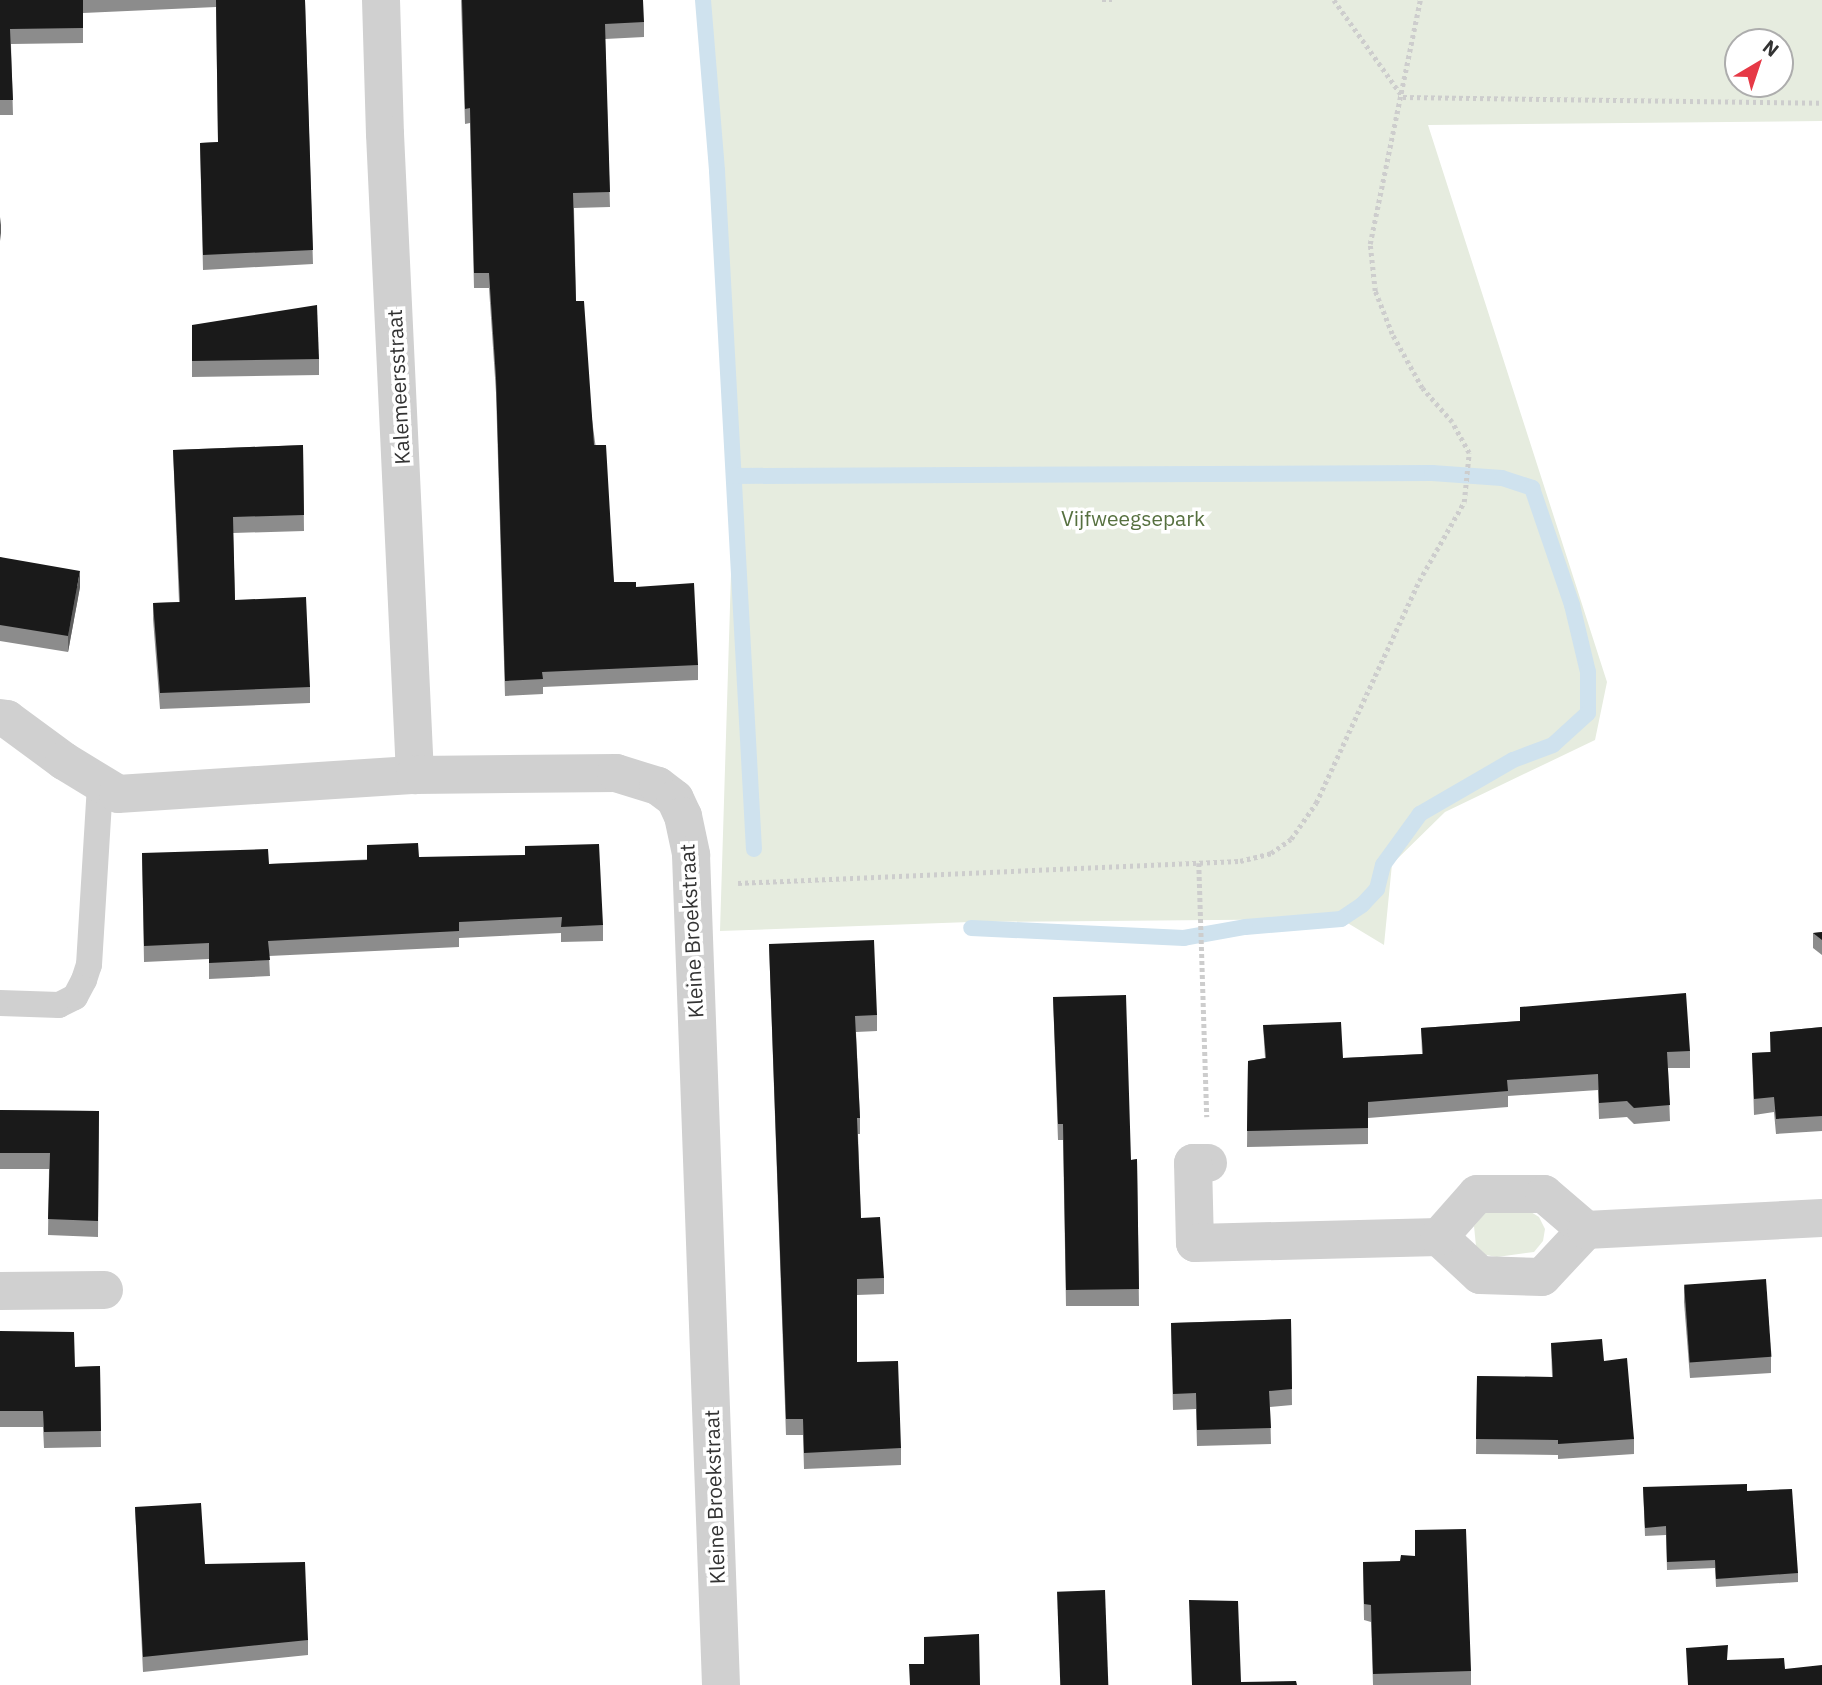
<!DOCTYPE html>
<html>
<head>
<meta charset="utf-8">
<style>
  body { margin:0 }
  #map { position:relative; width:1822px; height:1685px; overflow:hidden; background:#fff; font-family:"IBM Plex Sans",sans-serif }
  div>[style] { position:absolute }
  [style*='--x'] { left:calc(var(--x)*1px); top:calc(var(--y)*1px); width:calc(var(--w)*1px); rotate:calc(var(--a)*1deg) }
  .green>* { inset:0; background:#e6ecdf }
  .stream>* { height:16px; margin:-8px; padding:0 8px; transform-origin:8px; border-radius:8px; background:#cfe2ee }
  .path>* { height:4.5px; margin-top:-2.25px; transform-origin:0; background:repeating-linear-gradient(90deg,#cdcdcd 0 3.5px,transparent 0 7px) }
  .service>* { height:26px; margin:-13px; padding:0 13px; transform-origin:13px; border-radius:13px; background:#d0d0d0 }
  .minor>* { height:38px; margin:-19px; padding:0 19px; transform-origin:19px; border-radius:19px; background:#d0d0d0 }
  .wall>* { inset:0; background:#8c8c8c }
  .shaded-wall>* { inset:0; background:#5f5f5f }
  .building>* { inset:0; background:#1a1a1a; transform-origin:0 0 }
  span { translate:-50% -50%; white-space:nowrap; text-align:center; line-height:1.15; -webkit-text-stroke:7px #fff; paint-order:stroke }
  .street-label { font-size:21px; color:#333 }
  .park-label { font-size:21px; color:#56703f }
  .north { position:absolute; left:1724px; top:28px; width:70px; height:70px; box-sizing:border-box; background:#fff; border:2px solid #adadad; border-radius:50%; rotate:39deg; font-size:19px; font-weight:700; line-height:28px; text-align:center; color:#333 }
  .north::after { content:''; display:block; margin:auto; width:24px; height:32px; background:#e63946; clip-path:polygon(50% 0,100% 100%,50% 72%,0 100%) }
</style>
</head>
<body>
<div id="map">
  <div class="green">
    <div style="clip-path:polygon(evenodd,703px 0,1822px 0,1822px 121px,1428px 125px,1607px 682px,1595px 740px,1445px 812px,1392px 864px,1384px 945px,1341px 919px,970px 922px,720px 931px,734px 476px,717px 171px,703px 0,1738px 42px,1780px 42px,1780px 84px,1738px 84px,1738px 42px)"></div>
    <div style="clip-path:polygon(1526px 1209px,1539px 1217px,1545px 1229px,1543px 1241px,1534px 1252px,1497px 1257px,1486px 1255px,1476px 1246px,1474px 1226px,1486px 1212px)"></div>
  </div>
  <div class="stream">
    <div style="--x:703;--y:0;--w:172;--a:85.3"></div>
    <div style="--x:717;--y:171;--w:679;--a:86.88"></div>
    <div style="--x:734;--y:476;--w:698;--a:-0.25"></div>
    <div style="--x:1432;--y:473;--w:70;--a:4.1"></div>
    <div style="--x:1502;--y:478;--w:32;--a:18"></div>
    <div style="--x:1532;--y:488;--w:124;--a:71.1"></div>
    <div style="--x:1572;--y:605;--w:69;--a:76.6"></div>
    <div style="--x:1588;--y:672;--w:41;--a:90"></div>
    <div style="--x:1588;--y:713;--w:47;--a:137.6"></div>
    <div style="--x:1553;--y:745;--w:43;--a:159.4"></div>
    <div style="--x:1513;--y:760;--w:108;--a:149.9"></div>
    <div style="--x:1420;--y:814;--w:63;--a:126"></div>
    <div style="--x:1383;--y:865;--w:25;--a:104"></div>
    <div style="--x:1377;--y:889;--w:22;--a:133"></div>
    <div style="--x:1362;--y:905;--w:25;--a:146"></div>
    <div style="--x:1341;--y:919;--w:96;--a:175.2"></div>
    <div style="--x:1245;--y:927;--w:62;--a:169.8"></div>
    <div style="--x:1184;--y:938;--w:213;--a:-177.3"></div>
  </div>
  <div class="path">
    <div style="--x:1102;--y:0;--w:10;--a:0"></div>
    <div style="--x:1334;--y:0;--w:119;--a:54.6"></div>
    <div style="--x:1403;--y:97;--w:419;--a:0.8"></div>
    <div style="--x:1199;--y:863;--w:254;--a:88.2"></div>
    <div style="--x:738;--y:883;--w:502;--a:-2.51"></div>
    <div style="--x:1240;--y:861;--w:32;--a:-14"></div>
    <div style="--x:1271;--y:853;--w:24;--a:-35"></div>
    <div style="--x:1291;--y:839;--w:44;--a:-55.2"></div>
    <div style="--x:1316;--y:803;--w:245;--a:-65.1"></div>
    <div style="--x:1419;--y:581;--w:91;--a:-60.3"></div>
    <div style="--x:1464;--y:502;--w:49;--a:-84.2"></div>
    <div style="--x:1469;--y:453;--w:35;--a:-119"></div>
    <div style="--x:1452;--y:422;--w:45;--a:-131.4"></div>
    <div style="--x:1422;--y:388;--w:62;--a:-119.1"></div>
    <div style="--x:1392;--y:334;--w:46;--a:-111.6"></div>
    <div style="--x:1375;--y:291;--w:47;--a:-96.1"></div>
    <div style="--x:1370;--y:244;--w:249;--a:-78.4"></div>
  </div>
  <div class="service">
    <div style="--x:0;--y:1003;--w:59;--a:1.9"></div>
    <div style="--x:59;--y:1005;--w:18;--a:-27"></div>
    <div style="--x:75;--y:997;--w:19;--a:-62"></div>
    <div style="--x:84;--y:980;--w:16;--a:-72"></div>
    <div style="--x:89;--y:965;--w:180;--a:-86.5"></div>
  </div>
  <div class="minor">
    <div style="--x:381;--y:0;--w:134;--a:88.3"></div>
    <div style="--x:385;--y:134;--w:642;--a:87.32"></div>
    <div style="--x:0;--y:718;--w:7;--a:8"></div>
    <div style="--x:7;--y:719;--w:71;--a:36.4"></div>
    <div style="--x:64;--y:761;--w:63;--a:31.4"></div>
    <div style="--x:118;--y:794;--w:298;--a:-3.7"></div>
    <div style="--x:415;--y:775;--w:201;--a:-0.6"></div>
    <div style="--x:616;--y:773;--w:44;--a:17.2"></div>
    <div style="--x:658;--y:786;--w:21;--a:37"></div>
    <div style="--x:675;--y:799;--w:19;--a:65"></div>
    <div style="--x:683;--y:816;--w:40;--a:78"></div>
    <div style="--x:691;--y:855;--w:831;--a:87.93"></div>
    <div style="--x:1208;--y:1163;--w:15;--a:180"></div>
    <div style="--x:1193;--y:1163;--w:80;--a:88.6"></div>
    <div style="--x:1195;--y:1243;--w:244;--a:-1.4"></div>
    <div style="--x:1586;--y:1230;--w:64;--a:133.1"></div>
    <div style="--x:1542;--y:1277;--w:62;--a:-178.2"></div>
    <div style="--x:1480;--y:1275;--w:56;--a:-137.2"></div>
    <div style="--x:1439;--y:1237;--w:57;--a:-48.5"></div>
    <div style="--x:1477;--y:1194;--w:67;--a:0"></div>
    <div style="--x:1544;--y:1194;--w:55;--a:40.6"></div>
    <div style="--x:1586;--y:1230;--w:236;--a:-2.9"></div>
    <div style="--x:0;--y:1291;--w:104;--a:-0.6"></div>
  </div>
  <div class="wall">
    <div style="clip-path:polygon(0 0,305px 0,313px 264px,203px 270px,200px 143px,218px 142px,216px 7px,83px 13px,83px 43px,11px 44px,13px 115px,0 115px)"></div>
    <div style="clip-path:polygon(461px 0,644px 22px,644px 37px,605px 39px,610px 207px,574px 208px,576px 301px,614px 582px,636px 587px,698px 665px,698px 680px,543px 687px,543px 694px,505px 696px,496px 393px,489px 288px,474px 288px,470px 123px,465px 124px)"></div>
    <div style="clip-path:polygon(192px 325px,319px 359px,319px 375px,192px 377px)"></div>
    <div style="clip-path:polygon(303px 445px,304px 531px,233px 533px,235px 600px,310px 687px,310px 703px,160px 709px,153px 619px,153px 603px,179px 602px,173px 450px)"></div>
    <div style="clip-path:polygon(0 557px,80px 587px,68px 652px,0 641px)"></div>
    <div style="clip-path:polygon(142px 853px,269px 864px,419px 857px,603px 925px,603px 941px,561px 942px,561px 933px,459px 938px,459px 947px,269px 956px,270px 976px,209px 979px,209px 959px,144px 962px)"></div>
    <div style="clip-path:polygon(1822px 932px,1822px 955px,1813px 948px,1813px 933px)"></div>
    <div style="clip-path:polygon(769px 944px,877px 1015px,877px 1031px,856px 1032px,860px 1118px,860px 1134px,858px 1134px,861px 1218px,884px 1278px,884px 1294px,857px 1295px,857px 1362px,901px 1448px,901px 1465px,804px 1469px,803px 1435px,786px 1435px)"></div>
    <div style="clip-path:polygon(1053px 997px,1131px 1160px,1137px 1159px,1139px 1306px,1066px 1306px,1063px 1140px,1058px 1140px)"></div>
    <div style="clip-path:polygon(1520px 1007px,1690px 1051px,1690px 1068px,1668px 1068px,1670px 1121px,1634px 1124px,1627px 1117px,1599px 1119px,1598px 1090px,1508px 1096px,1508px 1107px,1368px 1118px,1368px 1144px,1247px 1147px,1248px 1061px,1265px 1058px,1263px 1025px,1343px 1058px,1422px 1054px,1421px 1028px,1520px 1021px)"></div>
    <div style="clip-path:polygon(1822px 1027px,1822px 1131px,1776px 1134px,1774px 1112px,1754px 1115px,1752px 1053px,1770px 1052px,1770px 1032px)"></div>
    <div style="clip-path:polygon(0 1110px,99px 1111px,98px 1237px,48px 1235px,49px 1169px,0 1169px)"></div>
    <div style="clip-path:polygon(1684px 1286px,1771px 1357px,1771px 1373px,1690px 1378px,1684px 1302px)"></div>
    <div style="clip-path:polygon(1291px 1319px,1292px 1405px,1270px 1407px,1271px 1444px,1197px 1446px,1196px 1409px,1173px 1410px,1171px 1323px)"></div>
    <div style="clip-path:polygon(0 1331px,75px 1367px,100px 1366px,101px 1447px,44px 1448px,43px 1427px,0 1427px)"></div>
    <div style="clip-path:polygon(1551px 1343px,1604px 1361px,1634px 1439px,1634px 1454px,1558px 1459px,1558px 1455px,1476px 1454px,1477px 1376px,1552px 1377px)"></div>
    <div style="clip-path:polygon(1643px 1487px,1747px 1491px,1798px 1573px,1798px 1582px,1716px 1587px,1715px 1568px,1667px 1570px,1666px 1535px,1645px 1536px)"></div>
    <div style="clip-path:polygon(135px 1507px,205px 1564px,308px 1640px,308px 1655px,143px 1672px)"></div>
    <div style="clip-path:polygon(1363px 1562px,1471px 1671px,1471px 1685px,1373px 1685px,1371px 1622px,1364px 1620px)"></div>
  </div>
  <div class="shaded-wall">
    <div style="clip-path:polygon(1px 217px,1px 233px,0 241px,0 225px)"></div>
    <div style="clip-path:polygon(80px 571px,80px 587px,68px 652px,68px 636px)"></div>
  </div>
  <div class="building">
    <div style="clip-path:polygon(0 0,83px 0,83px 28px,10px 29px,13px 100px,0 100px)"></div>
    <div style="clip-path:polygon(216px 0,305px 0,313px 250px,203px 255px,200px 143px,218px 142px)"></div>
    <div style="clip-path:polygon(462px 0,643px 0,644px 22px,605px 24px,610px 192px,573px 193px,576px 301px,584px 301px,594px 445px,606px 445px,614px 582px,636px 582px,636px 587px,694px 583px,698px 665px,542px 672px,543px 679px,505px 681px,496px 378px,489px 273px,474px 273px,470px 108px,465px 109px)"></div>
    <div style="clip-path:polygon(317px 305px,319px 359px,192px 361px,192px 325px)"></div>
    <div style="clip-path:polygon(303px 445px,304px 515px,233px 517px,235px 600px,306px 597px,310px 687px,160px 693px,153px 603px,180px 602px,173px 450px)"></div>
    <div style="clip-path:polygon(0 557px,80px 571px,68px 636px,0 625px)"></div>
    <div style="clip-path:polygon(418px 843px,419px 857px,525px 855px,525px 846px,599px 844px,603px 925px,561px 927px,562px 917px,459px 922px,459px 931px,268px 941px,270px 960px,209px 963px,209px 943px,144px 946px,142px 853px,268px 849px,269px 864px,367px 860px,367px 845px)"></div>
    <div style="clip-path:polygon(1822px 932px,1822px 940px,1813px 933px)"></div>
    <div style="clip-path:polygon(874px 940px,877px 1015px,855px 1016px,860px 1118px,857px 1118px,861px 1218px,880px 1217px,884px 1278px,857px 1279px,857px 1362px,898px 1361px,901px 1448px,804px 1453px,803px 1419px,786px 1419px,769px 944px)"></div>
    <div style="clip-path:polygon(1686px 993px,1690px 1051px,1667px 1052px,1670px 1105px,1634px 1108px,1627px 1101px,1599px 1103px,1598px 1074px,1507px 1080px,1508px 1091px,1368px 1102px,1368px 1128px,1247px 1131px,1248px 1061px,1266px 1058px,1263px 1025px,1341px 1022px,1343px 1058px,1423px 1054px,1421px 1028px,1520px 1021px,1520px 1007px)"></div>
    <div style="clip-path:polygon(1126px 995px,1131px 1160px,1137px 1159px,1139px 1289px,1066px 1290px,1063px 1124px,1058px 1124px,1053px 997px)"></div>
    <div style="clip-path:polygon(1822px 1027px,1822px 1116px,1776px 1119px,1774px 1097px,1754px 1099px,1752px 1053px,1771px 1052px,1770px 1032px)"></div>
    <div style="clip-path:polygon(0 1110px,99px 1111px,98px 1221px,48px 1219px,50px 1153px,0 1153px)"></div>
    <div style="left:1766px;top:1279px;width:78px;height:82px;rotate:86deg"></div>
    <div style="clip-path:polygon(1291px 1319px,1292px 1389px,1269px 1391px,1271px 1428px,1197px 1430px,1196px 1393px,1173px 1394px,1171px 1323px)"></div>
    <div style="clip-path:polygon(0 1331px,74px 1332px,75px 1367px,100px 1366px,101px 1431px,44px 1432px,43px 1411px,0 1411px)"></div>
    <div style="clip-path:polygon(1602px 1339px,1604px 1361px,1627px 1358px,1634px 1439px,1558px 1444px,1558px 1440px,1476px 1439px,1477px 1376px,1553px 1377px,1551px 1343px)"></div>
    <div style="clip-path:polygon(1747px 1484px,1747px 1491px,1792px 1489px,1798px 1573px,1716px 1579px,1715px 1560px,1667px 1562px,1666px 1526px,1645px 1528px,1643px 1487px)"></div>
    <div style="clip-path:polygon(201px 1503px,205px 1564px,305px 1562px,308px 1640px,143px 1657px,135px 1507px)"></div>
    <div style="clip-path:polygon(1466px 1529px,1471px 1671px,1373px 1674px,1371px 1605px,1364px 1604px,1363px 1562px,1400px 1561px,1401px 1555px,1415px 1556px,1415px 1530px)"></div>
    <div style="left:1105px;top:1590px;width:95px;height:48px;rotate:88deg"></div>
    <div style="clip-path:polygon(1189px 1600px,1238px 1601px,1241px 1682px,1296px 1681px,1297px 1685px,1192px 1685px)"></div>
    <div style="clip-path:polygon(979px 1634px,980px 1685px,910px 1685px,909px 1664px,924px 1664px,924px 1637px)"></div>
    <div style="clip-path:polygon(1728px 1645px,1727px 1660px,1784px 1658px,1785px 1669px,1822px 1665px,1822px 1685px,1688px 1685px,1686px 1648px)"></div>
  </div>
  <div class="street-label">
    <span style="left:398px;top:387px;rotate:-93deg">Kalemeersstraat</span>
    <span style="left:691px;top:931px;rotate:-93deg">Kleine Broekstraat</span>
    <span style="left:714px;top:1497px;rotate:-92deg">Kleine Broekstraat</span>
  </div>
  <div class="park-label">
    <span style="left:1133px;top:518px">Vijfweegsepark</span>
  </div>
  <div class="north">N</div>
</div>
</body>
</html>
